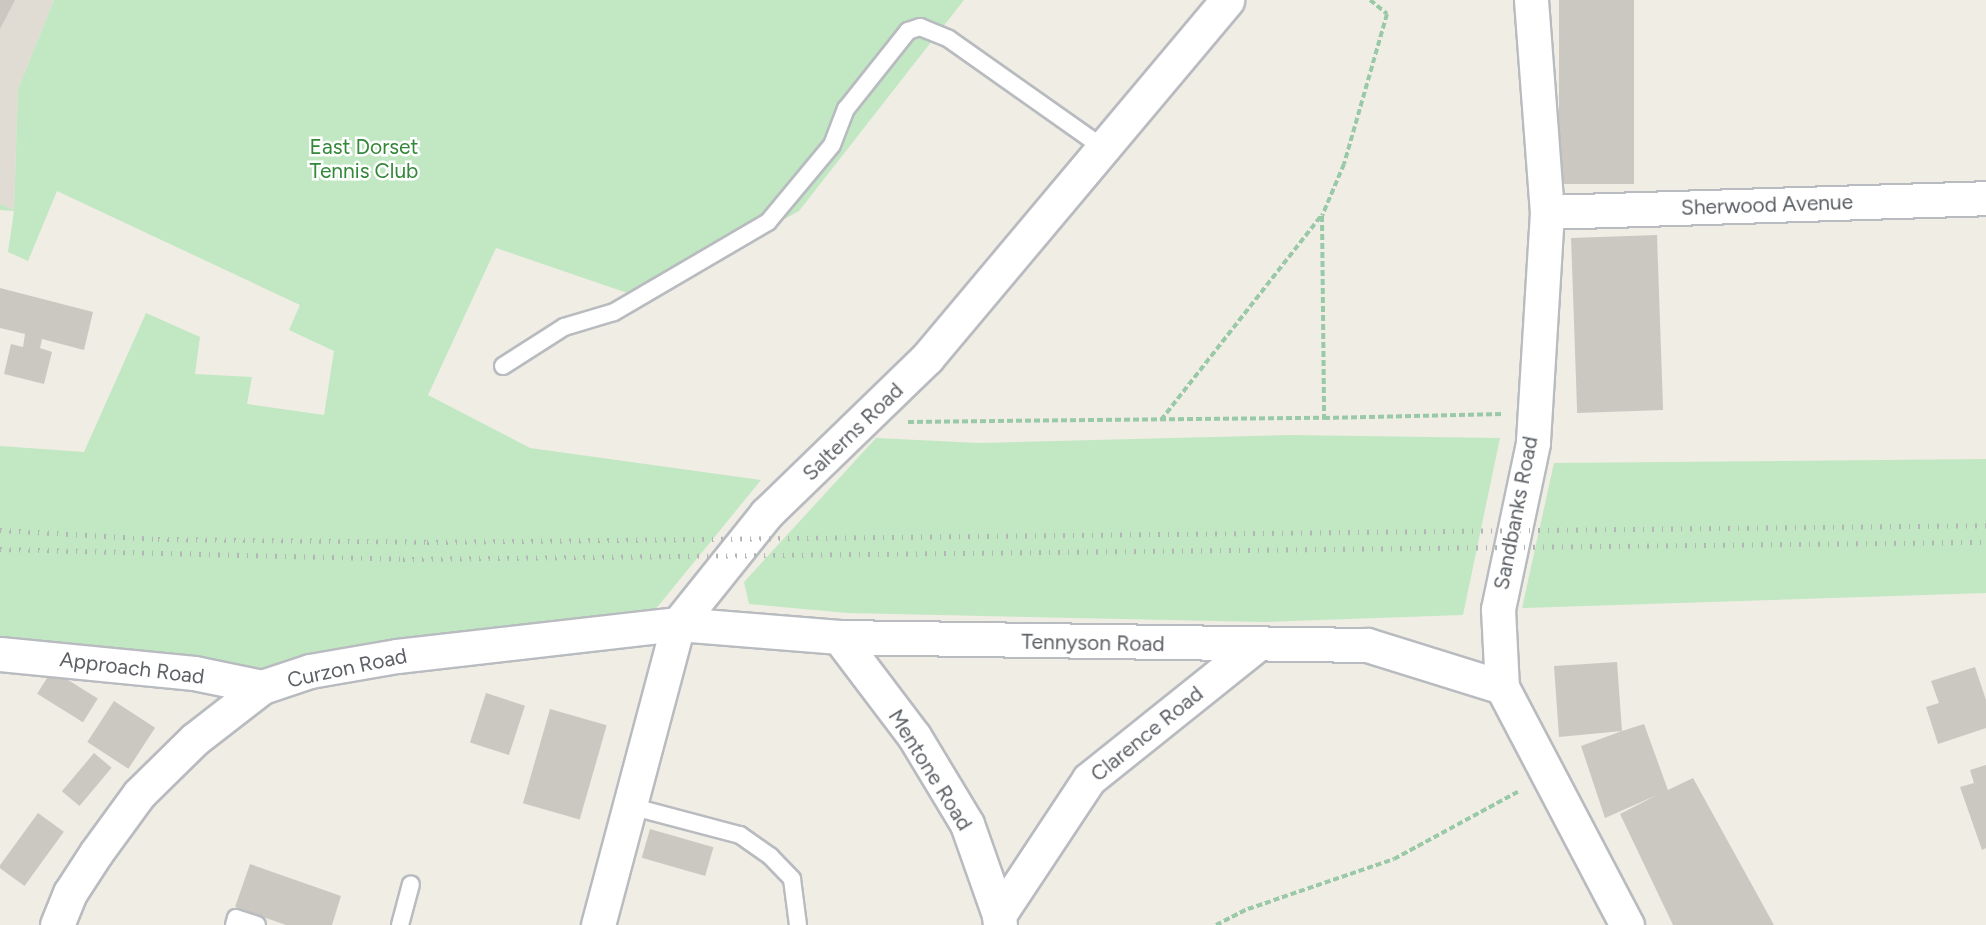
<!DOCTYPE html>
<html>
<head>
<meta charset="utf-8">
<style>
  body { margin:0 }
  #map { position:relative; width:1986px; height:925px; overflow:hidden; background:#f0ede5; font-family:Figtree,sans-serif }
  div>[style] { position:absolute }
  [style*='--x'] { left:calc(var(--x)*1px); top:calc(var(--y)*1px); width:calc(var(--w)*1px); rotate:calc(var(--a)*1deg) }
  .education>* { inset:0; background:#e0dcd3 }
  .green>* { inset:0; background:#c1e8c2 }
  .building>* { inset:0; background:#cbc8c2; transform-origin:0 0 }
  .path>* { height:4px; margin-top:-2px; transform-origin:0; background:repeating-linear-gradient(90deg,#9ac9a8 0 6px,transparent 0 9px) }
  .roads { filter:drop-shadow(2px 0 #b8bbbf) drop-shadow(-2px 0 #b8bbbf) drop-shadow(0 2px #b8bbbf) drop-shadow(0 -2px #b8bbbf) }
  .lane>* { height:16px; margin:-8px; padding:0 8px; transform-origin:8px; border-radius:8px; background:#fff }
  .street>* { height:33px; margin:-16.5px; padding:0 16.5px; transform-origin:16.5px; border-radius:16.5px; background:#fff }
  .secondary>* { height:33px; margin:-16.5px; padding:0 16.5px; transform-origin:16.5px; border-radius:16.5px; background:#fff }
  .rail>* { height:4.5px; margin-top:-2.25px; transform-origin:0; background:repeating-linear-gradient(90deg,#b4b5b6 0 1.5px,transparent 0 9.5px) }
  span { translate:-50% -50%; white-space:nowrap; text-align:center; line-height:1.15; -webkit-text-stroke:5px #fff; paint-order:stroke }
  .park-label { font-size:21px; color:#338738 }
  .street-label { font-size:21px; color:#5d6166 }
</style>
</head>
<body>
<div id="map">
  <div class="education">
    <div style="clip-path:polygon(0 0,54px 0,18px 89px,14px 211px,0 204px)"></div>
  </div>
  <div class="green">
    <div style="clip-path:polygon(54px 0,964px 0,799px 211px,642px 298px,496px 248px,428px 395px,530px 448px,761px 480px,641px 627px,262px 687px,0 654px,0 446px,84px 452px,146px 313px,200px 337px,195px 374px,252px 377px,247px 404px,324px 415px,334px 351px,289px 330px,300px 305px,57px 191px,28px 261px,8px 252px,14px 211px,0 210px,0 204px,14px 210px,18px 89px)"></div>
    <div style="clip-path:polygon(1289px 435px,1500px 438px,1463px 615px,1264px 622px,848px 613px,749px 604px,744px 582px,876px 438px,979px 443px)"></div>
    <div style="clip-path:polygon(1986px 459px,1986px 593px,1522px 608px,1554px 463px)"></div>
  </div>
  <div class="building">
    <div style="clip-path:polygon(0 0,15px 0,0 29px)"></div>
    <div style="left:1559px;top:0;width:75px;height:184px"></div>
    <div style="left:1657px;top:235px;width:175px;height:86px;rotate:88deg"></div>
    <div style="clip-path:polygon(0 288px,93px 312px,84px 350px,42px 339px,40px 348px,52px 352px,44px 384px,4px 374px,11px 344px,23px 347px,25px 334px,0 328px)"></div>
    <div style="clip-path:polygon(1617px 662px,1622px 731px,1644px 724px,1668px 790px,1693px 778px,1774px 925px,1673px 925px,1620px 814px,1657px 795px,1605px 818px,1581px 746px,1622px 731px,1559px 737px,1554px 666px)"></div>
    <div style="clip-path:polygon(1975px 667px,1986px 700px,1986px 728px,1938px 744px,1926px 707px,1939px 703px,1931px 681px)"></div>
    <div style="left:52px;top:670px;width:54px;height:28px;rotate:32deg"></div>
    <div style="left:486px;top:693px;width:41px;height:52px;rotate:18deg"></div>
    <div style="left:114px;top:701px;width:49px;height:49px;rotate:33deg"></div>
    <div style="left:550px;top:709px;width:59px;height:98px;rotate:16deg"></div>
    <div style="left:94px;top:753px;width:23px;height:50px;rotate:40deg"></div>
    <div style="clip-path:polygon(1986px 765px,1986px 848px,1982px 850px,1960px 787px,1974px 783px,1970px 770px)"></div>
    <div style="left:38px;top:813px;width:32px;height:67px;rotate:36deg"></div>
    <div style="left:650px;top:829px;width:66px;height:30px;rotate:16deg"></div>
    <div style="clip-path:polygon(250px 864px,341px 896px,332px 925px,286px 925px,235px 907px)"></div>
  </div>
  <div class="path">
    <div style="--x:1370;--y:0;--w:22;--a:39"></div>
    <div style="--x:1387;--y:14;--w:156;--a:106"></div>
    <div style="--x:1344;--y:164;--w:56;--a:112.9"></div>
    <div style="--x:1322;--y:216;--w:202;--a:89.4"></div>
    <div style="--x:1324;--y:418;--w:179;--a:-1.3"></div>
    <div style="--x:1161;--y:420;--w:259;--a:-51.9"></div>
    <div style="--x:908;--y:422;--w:416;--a:-0.6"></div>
    <div style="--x:1216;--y:925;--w:36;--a:-27"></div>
    <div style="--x:1248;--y:909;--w:154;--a:-18.9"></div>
    <div style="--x:1394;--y:859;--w:142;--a:-28.5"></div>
  </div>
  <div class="roads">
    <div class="lane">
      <div style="--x:503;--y:366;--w:72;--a:-32.6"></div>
      <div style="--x:564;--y:327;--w:52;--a:-16.7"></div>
      <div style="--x:614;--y:312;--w:178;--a:-30.3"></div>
      <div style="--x:768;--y:222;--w:100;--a:-50.3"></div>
      <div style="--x:832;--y:145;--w:39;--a:-69"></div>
      <div style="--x:846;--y:109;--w:100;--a:-51.5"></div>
      <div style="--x:908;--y:31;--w:13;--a:-18"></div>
      <div style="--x:920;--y:27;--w:31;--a:22"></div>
      <div style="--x:949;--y:39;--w:191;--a:35.2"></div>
      <div style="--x:630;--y:806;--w:114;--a:14.8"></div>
      <div style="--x:740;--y:835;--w:37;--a:35"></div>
      <div style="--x:770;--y:856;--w:32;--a:46"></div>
      <div style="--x:792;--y:879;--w:46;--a:82.6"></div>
      <div style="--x:234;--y:925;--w:7;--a:-74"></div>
      <div style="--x:236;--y:918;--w:22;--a:18"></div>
      <div style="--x:400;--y:925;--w:42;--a:-75"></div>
    </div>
    <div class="street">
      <div style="--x:1547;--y:212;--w:439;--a:-1.8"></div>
      <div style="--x:839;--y:637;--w:124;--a:52.9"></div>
      <div style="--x:914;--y:736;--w:103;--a:58.9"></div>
      <div style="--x:967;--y:824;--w:96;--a:70.6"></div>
      <div style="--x:0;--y:654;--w:195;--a:5.6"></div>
      <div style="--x:194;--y:673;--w:69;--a:11.6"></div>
      <div style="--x:57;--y:925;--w:35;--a:-68"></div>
      <div style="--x:70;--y:893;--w:48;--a:-57"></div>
      <div style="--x:96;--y:853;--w:73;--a:-53.9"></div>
      <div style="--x:139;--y:794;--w:78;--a:-44.5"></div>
      <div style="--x:195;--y:739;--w:85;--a:-37.8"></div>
      <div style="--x:262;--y:687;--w:51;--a:-18.4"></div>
      <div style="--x:310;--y:671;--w:88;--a:-9.8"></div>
      <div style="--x:397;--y:656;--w:283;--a:-6.5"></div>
      <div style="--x:678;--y:624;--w:162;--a:4.6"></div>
      <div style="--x:839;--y:637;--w:528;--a:0.87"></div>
      <div style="--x:1367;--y:645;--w:141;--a:17.3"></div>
      <div style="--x:598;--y:925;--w:311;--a:-75.1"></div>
      <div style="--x:678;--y:624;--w:141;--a:-51.3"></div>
      <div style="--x:766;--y:514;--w:224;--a:-44.1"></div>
      <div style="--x:927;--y:358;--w:467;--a:-50"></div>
      <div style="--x:1000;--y:925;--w:10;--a:-96"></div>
      <div style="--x:999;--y:915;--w:163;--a:-56.5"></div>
      <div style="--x:1089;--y:779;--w:211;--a:-38.7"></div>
    </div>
    <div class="secondary">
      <div style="--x:1531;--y:0;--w:213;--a:85.7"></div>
      <div style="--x:1547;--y:212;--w:231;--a:93.5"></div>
      <div style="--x:1533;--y:443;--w:170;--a:101.9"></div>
      <div style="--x:1498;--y:609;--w:78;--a:87.1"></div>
      <div style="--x:1502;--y:687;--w:269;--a:62.3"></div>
    </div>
  </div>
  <div class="rail">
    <div style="--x:0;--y:530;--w:158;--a:3.3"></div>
    <div style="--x:158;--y:539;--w:269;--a:0.6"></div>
    <div style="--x:427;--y:542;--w:1559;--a:-0.62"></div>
    <div style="--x:0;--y:549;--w:403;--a:1.4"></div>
    <div style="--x:403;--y:559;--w:1583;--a:-0.62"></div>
  </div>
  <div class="park-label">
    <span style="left:364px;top:159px">East Dorset<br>Tennis Club</span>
  </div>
  <div class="street-label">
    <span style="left:1767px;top:205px;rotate:-2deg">Sherwood Avenue</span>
    <span style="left:853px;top:432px;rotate:-44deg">Salterns Road</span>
    <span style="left:1516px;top:513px;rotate:-79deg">Sandbanks Road</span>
    <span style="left:1093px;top:643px;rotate:1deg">Tennyson Road</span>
    <span style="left:132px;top:668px;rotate:7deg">Approach Road</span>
    <span style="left:347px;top:668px;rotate:-12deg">Curzon Road</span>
    <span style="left:1147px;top:734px;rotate:-39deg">Clarence Road</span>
    <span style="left:930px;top:770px;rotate:58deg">Mentone Road</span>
  </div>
</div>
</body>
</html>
